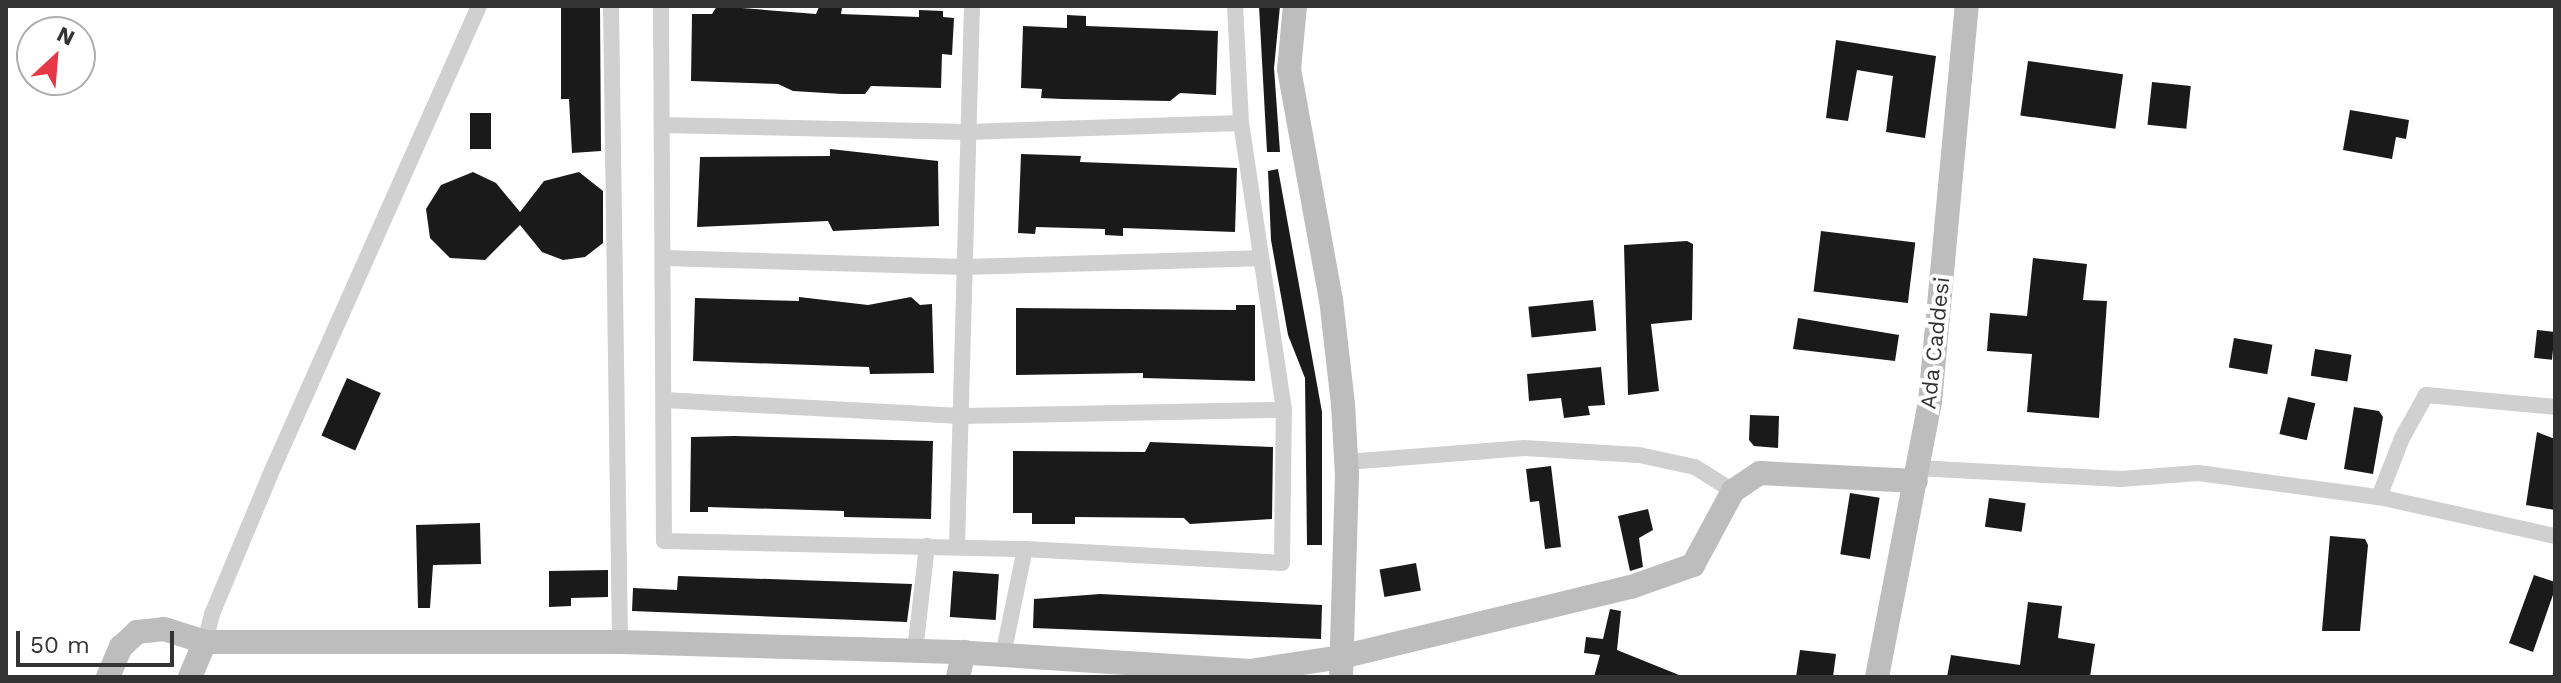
<!DOCTYPE html>
<html>
<head>
<meta charset="utf-8">
<style>
  body { margin:0 }
  #map { position:relative; width:2561px; height:683px; overflow:hidden; background:#fff; font-family:"Work Sans",sans-serif }
  div>[style] { position:absolute }
  [style*='--x'] { left:calc(var(--x)*1px); top:calc(var(--y)*1px); width:calc(var(--w)*1px); rotate:calc(var(--a)*1deg) }
  .building>* { inset:0; background:#1a1a1a; transform-origin:0 0 }
  .street>* { height:16px; margin:-8px; padding:0 8px; transform-origin:8px; border-radius:8px; background:#d0d0d0 }
  .secondary>* { height:24px; margin:-12px; padding:0 12px; transform-origin:12px; border-radius:12px; background:#bdbdbd }
  span { translate:-50% -50%; white-space:nowrap; text-align:center; line-height:1.15; -webkit-text-stroke:8px #fff; paint-order:stroke }
  .street-label { font-size:22px; color:#333 }
  .frame { position:absolute; inset:0; border:8px solid #333; pointer-events:none }
  .north { position:absolute; left:16px; top:16px; width:80px; height:80px; box-sizing:border-box; background:#fff; border:2px solid #adadad; border-radius:50%; rotate:26deg; font-size:22px; font-weight:700; line-height:32px; text-align:center; color:#333 }
  .north::after { content:''; display:block; margin:auto; width:28px; height:36px; background:#e63946; clip-path:polygon(50% 0,100% 100%,50% 72%,0 100%) }
  .scale { position:absolute; left:16px; top:631px; width:158px; height:36px; box-sizing:border-box; border:4px solid #333; border-top:0; padding-left:10px; font-size:24px; line-height:28px; white-space:nowrap; color:#333; -webkit-text-stroke:6px #fff; paint-order:stroke }
</style>
</head>
<body>
<div id="map">
  <div class="building">
    <div style="clip-path:polygon(561px 6px,600px 6px,601px 151px,572px 153px,569px 99px,561px 99px)"></div>
    <div style="clip-path:polygon(717px 6px,816px 14px,819px 7px,842px 8px,841px 14px,919px 17px,919px 10px,943px 11px,943px 17px,954px 18px,952px 55px,942px 54px,941px 88px,871px 86px,865px 94px,842px 94px,793px 91px,778px 84px,691px 81px,692px 14px,712px 14px)"></div>
    <div style="clip-path:polygon(1259px 6px,1280px 6px,1274px 68px,1280px 152px,1267px 152px)"></div>
    <div style="clip-path:polygon(1067px 15px,1086px 16px,1086px 26px,1218px 31px,1216px 95px,1180px 93px,1170px 101px,1062px 99px,1041px 98px,1042px 89px,1021px 88px,1023px 26px,1067px 28px)"></div>
    <div style="clip-path:polygon(1836px 40px,1936px 56px,1925px 138px,1886px 132px,1893px 76px,1857px 70px,1848px 121px,1826px 118px)"></div>
    <div style="left:2028px;top:61px;width:96px;height:55px;rotate:8deg"></div>
    <div style="left:2152px;top:82px;width:39px;height:43px;rotate:6deg"></div>
    <div style="clip-path:polygon(2350px 110px,2409px 120px,2406px 139px,2396px 137px,2392px 159px,2343px 150px)"></div>
    <div style="left:470px;top:113px;width:21px;height:36px"></div>
    <div style="clip-path:polygon(830px 149px,938px 161px,939px 226px,833px 231px,828px 221px,697px 227px,700px 157px,830px 156px)"></div>
    <div style="clip-path:polygon(1021px 154px,1081px 156px,1080px 162px,1237px 168px,1235px 232px,1123px 228px,1123px 236px,1105px 235px,1105px 229px,1036px 227px,1035px 234px,1018px 233px)"></div>
    <div style="clip-path:polygon(1278px 169px,1322px 412px,1322px 545px,1307px 545px,1305px 378px,1288px 335px,1271px 240px,1268px 171px)"></div>
    <div style="clip-path:polygon(473px 172px,496px 183px,520px 212px,544px 181px,579px 172px,603px 191px,603px 243px,585px 257px,563px 260px,542px 252px,520px 225px,485px 260px,450px 258px,430px 238px,426px 209px,441px 185px)"></div>
    <div style="left:1821px;top:231px;width:95px;height:61px;rotate:7deg"></div>
    <div style="clip-path:polygon(1687px 241px,1693px 244px,1692px 320px,1651px 324px,1659px 391px,1628px 395px,1624px 245px)"></div>
    <div style="clip-path:polygon(2033px 258px,2087px 264px,2083px 300px,2107px 301px,2099px 418px,2027px 412px,2032px 354px,1987px 351px,1990px 313px,2027px 316px)"></div>
    <div style="clip-path:polygon(799px 297px,868px 305px,911px 297px,920px 305px,932px 304px,934px 373px,870px 374px,869px 367px,693px 361px,695px 298px,799px 301px)"></div>
    <div style="left:1593px;top:300px;width:31px;height:65px;rotate:84deg"></div>
    <div style="clip-path:polygon(1236px 305px,1255px 305px,1255px 381px,1143px 378px,1143px 373px,1016px 375px,1016px 308px,1236px 310px)"></div>
    <div style="clip-path:polygon(1798px 318px,1899px 335px,1895px 361px,1793px 349px)"></div>
    <div style="left:2537px;top:330px;width:18px;height:28px;rotate:6deg"></div>
    <div style="left:2234px;top:338px;width:39px;height:30px;rotate:10deg"></div>
    <div style="left:2315px;top:349px;width:37px;height:27px;rotate:9deg"></div>
    <div style="clip-path:polygon(1601px 367px,1605px 405px,1588px 406px,1590px 415px,1564px 418px,1561px 398px,1529px 401px,1527px 374px)"></div>
    <div style="left:347px;top:378px;width:37px;height:63px;rotate:24deg"></div>
    <div style="left:2288px;top:397px;width:28px;height:38px;rotate:13deg"></div>
    <div style="clip-path:polygon(2354px 407px,2379px 411px,2383px 417px,2373px 474px,2344px 469px)"></div>
    <div style="clip-path:polygon(1750px 415px,1779px 416px,1778px 448px,1754px 446px,1749px 440px)"></div>
    <div style="clip-path:polygon(2537px 432px,2555px 439px,2555px 510px,2526px 505px)"></div>
    <div style="clip-path:polygon(734px 436px,933px 441px,931px 519px,844px 517px,844px 511px,708px 507px,708px 512px,690px 512px,691px 437px)"></div>
    <div style="clip-path:polygon(1150px 442px,1273px 447px,1272px 519px,1190px 524px,1184px 518px,1075px 517px,1075px 524px,1032px 524px,1032px 513px,1013px 513px,1013px 451px,1145px 452px)"></div>
    <div style="clip-path:polygon(1551px 466px,1561px 547px,1545px 549px,1539px 501px,1530px 502px,1526px 469px)"></div>
    <div style="left:1850px;top:493px;width:30px;height:62px;rotate:9deg"></div>
    <div style="left:1989px;top:498px;width:37px;height:29px;rotate:8deg"></div>
    <div style="clip-path:polygon(1648px 509px,1653px 530px,1639px 538px,1643px 567px,1630px 571px,1618px 516px)"></div>
    <div style="clip-path:polygon(480px 523px,481px 564px,433px 565px,430px 608px,418px 608px,416px 525px)"></div>
    <div style="clip-path:polygon(2330px 536px,2365px 539px,2368px 545px,2360px 631px,2322px 631px)"></div>
    <div style="left:1416px;top:563px;width:28px;height:37px;rotate:80deg"></div>
    <div style="clip-path:polygon(608px 570px,608px 597px,571px 598px,571px 606px,549px 607px,549px 571px)"></div>
    <div style="left:953px;top:571px;width:46px;height:46px;rotate:4deg"></div>
    <div style="clip-path:polygon(2534px 575px,2555px 582px,2555px 589px,2533px 652px,2509px 643px)"></div>
    <div style="clip-path:polygon(678px 576px,912px 584px,907px 622px,632px 611px,633px 588px,677px 590px)"></div>
    <div style="clip-path:polygon(1100px 594px,1322px 605px,1321px 639px,1033px 628px,1034px 599px)"></div>
    <div style="clip-path:polygon(2028px 602px,2062px 606px,2058px 638px,2095px 644px,2090px 677px,1947px 677px,1951px 655px,2020px 665px)"></div>
    <div style="clip-path:polygon(1610px 609px,1621px 611px,1617px 650px,1684px 677px,1594px 677px,1600px 655px,1584px 653px,1586px 637px,1603px 639px)"></div>
    <div style="clip-path:polygon(1800px 650px,1836px 654px,1833px 677px,1796px 677px)"></div>
  </div>
  <div class="street">
    <div style="--x:611;--y:6;--w:636;--a:89.19"></div>
    <div style="--x:661;--y:6;--w:535;--a:89.68"></div>
    <div style="--x:664;--y:541;--w:361;--a:1.3"></div>
    <div style="--x:1025;--y:549;--w:257;--a:3.1"></div>
    <div style="--x:1282;--y:563;--w:153;--a:-89.3"></div>
    <div style="--x:1284;--y:410;--w:290;--a:-98.5"></div>
    <div style="--x:1241;--y:123;--w:117;--a:-92.9"></div>
    <div style="--x:662;--y:125;--w:305;--a:1.3"></div>
    <div style="--x:967;--y:132;--w:274;--a:-1.9"></div>
    <div style="--x:663;--y:258;--w:301;--a:1.7"></div>
    <div style="--x:964;--y:267;--w:295;--a:-1.7"></div>
    <div style="--x:664;--y:400;--w:297;--a:3.1"></div>
    <div style="--x:961;--y:416;--w:323;--a:-1.1"></div>
    <div style="--x:1347;--y:462;--w:178;--a:-4.5"></div>
    <div style="--x:1524;--y:448;--w:115;--a:3.5"></div>
    <div style="--x:1639;--y:455;--w:57;--a:12.1"></div>
    <div style="--x:1695;--y:467;--w:45;--a:32.3"></div>
    <div style="--x:1917;--y:468;--w:204;--a:3.1"></div>
    <div style="--x:2121;--y:479;--w:77;--a:-4.5"></div>
    <div style="--x:2198;--y:473;--w:183;--a:7.6"></div>
    <div style="--x:2379;--y:497;--w:180;--a:12.5"></div>
    <div style="--x:2379;--y:497;--w:63;--a:-68.7"></div>
    <div style="--x:2402;--y:438;--w:49;--a:-60.8"></div>
    <div style="--x:2426;--y:395;--w:130;--a:5.3"></div>
    <div style="--x:957;--y:546;--w:540;--a:-88.41"></div>
    <div style="--x:205;--y:642;--w:29;--a:-76"></div>
    <div style="--x:212;--y:614;--w:160;--a:-67.3"></div>
    <div style="--x:274;--y:466;--w:504;--a:-65.98"></div>
    <div style="--x:915;--y:651;--w:106;--a:-83.5"></div>
    <div style="--x:1003;--y:655;--w:108;--a:-78.3"></div>
  </div>
  <div class="secondary">
    <div style="--x:1295;--y:6;--w:63;--a:95.4"></div>
    <div style="--x:1289;--y:69;--w:234;--a:79.7"></div>
    <div style="--x:1331;--y:299;--w:106;--a:83.5"></div>
    <div style="--x:1343;--y:404;--w:71;--a:86.8"></div>
    <div style="--x:1347;--y:475;--w:202;--a:91.7"></div>
    <div style="--x:108;--y:677;--w:33;--a:-67"></div>
    <div style="--x:121;--y:647;--w:22;--a:-43"></div>
    <div style="--x:137;--y:632;--w:27;--a:-6"></div>
    <div style="--x:164;--y:629;--w:43;--a:17.6"></div>
    <div style="--x:190;--y:677;--w:38;--a:-67"></div>
    <div style="--x:205;--y:642;--w:415;--a:0"></div>
    <div style="--x:620;--y:642;--w:336;--a:1.7"></div>
    <div style="--x:956;--y:652;--w:295;--a:3.7"></div>
    <div style="--x:1250;--y:671;--w:92;--a:-8.7"></div>
    <div style="--x:1341;--y:657;--w:298;--a:-13.6"></div>
    <div style="--x:1631;--y:587;--w:66;--a:-19.5"></div>
    <div style="--x:1693;--y:565;--w:84;--a:-61.6"></div>
    <div style="--x:1733;--y:491;--w:32;--a:-34"></div>
    <div style="--x:1760;--y:473;--w:156;--a:2.9"></div>
    <div style="--x:958;--y:677;--w:26;--a:-77"></div>
    <div style="--x:1877;--y:677;--w:280;--a:-79.1"></div>
    <div style="--x:1930;--y:402;--w:398;--a:-84.7"></div>
  </div>
  <div class="street-label">
    <span style="left:1935px;top:343px;rotate:-84deg">Ada Caddesi</span>
  </div>
  <div class="frame"></div>
  <div class="north">N</div>
  <div class="scale">50 m</div>
</div>
</body>
</html>
